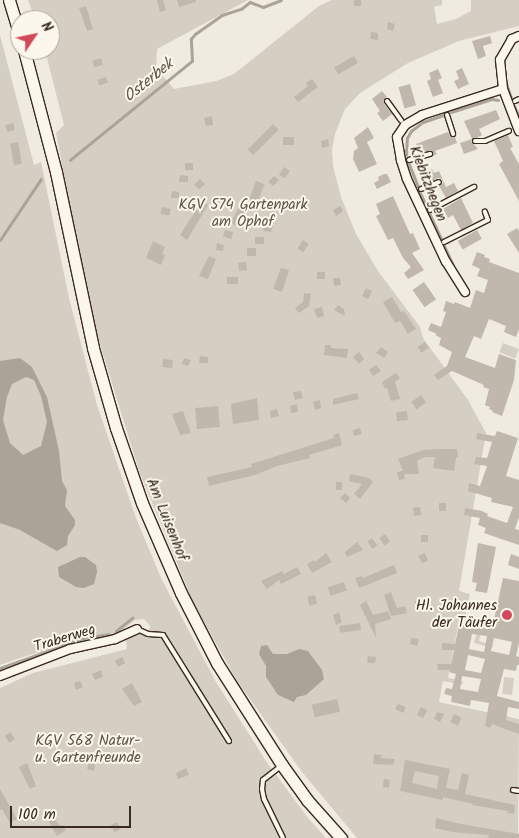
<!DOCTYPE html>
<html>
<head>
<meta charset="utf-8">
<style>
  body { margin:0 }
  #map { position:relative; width:519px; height:838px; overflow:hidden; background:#f0ebe0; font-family:Kalam,sans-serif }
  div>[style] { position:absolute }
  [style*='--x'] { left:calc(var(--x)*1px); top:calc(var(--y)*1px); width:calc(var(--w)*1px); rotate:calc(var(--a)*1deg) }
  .green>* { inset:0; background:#d5cec3; transform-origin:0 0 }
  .water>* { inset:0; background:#aca397 }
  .stream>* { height:2.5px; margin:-1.25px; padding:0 1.25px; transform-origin:1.25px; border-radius:1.25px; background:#aca397 }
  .building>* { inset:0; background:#c0b8ad; transform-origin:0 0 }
  .roads { filter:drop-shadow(1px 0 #3b2a1e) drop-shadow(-1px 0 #3b2a1e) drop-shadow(0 1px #3b2a1e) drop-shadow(0 -1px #3b2a1e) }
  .lane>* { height:4px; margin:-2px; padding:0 2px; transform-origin:2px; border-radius:2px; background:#fbf7ec }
  .street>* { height:8px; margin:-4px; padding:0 4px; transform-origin:4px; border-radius:4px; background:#fbf7ec }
  .secondary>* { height:11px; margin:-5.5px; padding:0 5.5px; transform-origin:5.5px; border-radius:5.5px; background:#fbf7ec }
  .dots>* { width:14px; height:14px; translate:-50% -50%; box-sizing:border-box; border:2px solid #fbf7ec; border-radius:50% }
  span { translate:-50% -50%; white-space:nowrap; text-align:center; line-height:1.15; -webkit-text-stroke:4px #fbf7ec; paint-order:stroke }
  .street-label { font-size:15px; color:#3b2a1e }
  .park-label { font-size:15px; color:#625347 }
  .poi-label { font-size:15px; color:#3b2a1e }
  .right { translate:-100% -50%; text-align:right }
  .water-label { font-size:16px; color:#635448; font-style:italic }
  .north { position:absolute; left:10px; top:10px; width:50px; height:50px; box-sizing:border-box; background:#fbf7ec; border:1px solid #aea59a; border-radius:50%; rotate:56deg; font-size:14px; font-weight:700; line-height:20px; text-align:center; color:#3b2a1e }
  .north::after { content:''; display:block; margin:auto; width:18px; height:22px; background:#d1495b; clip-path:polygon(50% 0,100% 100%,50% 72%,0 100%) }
  .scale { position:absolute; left:10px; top:806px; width:121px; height:22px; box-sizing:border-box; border:2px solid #3b2a1e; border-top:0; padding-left:6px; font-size:15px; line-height:18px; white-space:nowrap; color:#3b2a1e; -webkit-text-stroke:4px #fbf7ec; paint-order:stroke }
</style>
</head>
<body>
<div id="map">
  <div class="green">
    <div style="clip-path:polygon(28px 0,248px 0,157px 49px,156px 68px,174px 89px,216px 81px,234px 74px,319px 6px,332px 0,442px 0,442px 5px,434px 7px,437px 24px,456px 19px,471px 11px,471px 0,519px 0,519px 26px,459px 41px,408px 63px,360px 93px,345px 109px,335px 134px,332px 150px,333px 166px,341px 197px,356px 234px,378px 271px,420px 327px,423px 338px,468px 400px,486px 433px,459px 591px,470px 594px,465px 618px,455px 616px,453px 625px,455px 618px,478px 623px,475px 633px,472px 626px,458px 626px,448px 678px,463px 681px,462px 685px,443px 681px,439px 702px,519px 719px,518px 838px,357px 838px,302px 772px,237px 681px,193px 602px,139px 471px,91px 315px,56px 133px,64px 125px,45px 50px,50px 50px,50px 20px,35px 20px)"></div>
    <div style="clip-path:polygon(0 35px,34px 165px,41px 162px,69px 298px,97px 405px,136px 518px,162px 580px,216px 682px,266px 761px,308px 818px,326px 838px,0 838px,0 688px,33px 673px,127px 649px,126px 640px,149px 630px,150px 626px,144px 619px,135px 620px,119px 633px,29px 655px,0 665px)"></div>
    <div style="left:503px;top:343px;width:17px;height:10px;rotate:21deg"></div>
    <div style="clip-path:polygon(479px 623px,497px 627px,496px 630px,482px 627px,479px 641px,493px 645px,492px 648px,474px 643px)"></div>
    <div style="left:504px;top:677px;width:10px;height:17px;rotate:6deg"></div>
  </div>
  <div class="water">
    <div style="clip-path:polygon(evenodd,20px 358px,32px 367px,47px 397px,59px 451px,62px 481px,67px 490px,65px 506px,75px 520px,75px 525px,68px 536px,67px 545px,57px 551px,20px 530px,0 523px,0 361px,20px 358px,26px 377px,34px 380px,41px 396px,47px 422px,41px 446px,23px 455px,10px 443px,3px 420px,7px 397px,12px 384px,26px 377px)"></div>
    <div style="clip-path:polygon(80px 557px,85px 557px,96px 565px,97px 572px,94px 584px,84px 588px,76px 587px,59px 577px,58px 567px)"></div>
    <div style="clip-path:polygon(267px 645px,273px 654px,287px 654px,299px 649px,308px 651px,322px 670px,324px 679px,306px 695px,297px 697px,294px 702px,278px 695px,266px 677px,266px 666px,259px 654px,261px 646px)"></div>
  </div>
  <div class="stream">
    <div style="--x:505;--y:79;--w:21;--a:71"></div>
    <div style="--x:514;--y:105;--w:13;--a:67"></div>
    <div style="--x:451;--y:112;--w:43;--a:-17.6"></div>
    <div style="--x:492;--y:99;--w:6;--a:9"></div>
    <div style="--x:406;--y:155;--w:17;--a:-87"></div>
    <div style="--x:407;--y:138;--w:8;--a:-60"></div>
    <div style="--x:411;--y:131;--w:15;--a:-37"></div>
    <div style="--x:423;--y:122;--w:21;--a:-19"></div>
    <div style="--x:70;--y:160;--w:157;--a:-39.1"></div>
    <div style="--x:192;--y:61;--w:22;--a:-93"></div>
    <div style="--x:191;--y:39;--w:6;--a:-51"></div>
    <div style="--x:195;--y:34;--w:33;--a:-35"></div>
    <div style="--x:222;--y:15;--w:20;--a:-18"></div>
    <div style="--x:241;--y:9;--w:11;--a:-38"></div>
    <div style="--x:250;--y:2;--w:14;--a:21"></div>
    <div style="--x:263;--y:7;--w:19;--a:-21"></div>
    <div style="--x:408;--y:161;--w:27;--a:68"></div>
    <div style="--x:420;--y:192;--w:17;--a:65"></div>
    <div style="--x:430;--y:214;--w:29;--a:65"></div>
    <div style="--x:0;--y:240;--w:73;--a:-56.1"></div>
    <div style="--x:444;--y:245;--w:21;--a:65"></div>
    <div style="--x:116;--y:631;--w:21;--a:-39"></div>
    <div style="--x:0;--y:668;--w:89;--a:-19.7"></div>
    <div style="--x:84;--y:638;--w:25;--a:-9"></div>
  </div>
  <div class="building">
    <div style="clip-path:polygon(157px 0,163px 0,166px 10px,160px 12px)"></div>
    <div style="clip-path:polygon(177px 0,196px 0,196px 2px,179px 7px)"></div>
    <div style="left:354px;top:0;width:7px;height:6px"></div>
    <div style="clip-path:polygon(86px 6px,93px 29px,87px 31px,79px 8px)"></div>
    <div style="clip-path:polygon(388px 22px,395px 24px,393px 31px,387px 29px)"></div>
    <div style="clip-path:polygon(371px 32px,378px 33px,378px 40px,370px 39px)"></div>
    <div style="clip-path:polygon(490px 36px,492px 43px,483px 46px,486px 56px,478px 59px,472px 41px)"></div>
    <div style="left:354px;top:56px;width:8px;height:23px;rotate:60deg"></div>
    <div style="left:101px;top:58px;width:7px;height:9px;rotate:74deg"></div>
    <div style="clip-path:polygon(462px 68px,469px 84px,458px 89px,454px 81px,459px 79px,456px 71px)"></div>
    <div style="clip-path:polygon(438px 69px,442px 78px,438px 80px,443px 93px,433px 97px,427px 81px,431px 79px,429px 73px)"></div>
    <div style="left:106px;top:77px;width:6px;height:9px;rotate:72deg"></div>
    <div style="clip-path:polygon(312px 79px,318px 87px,298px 102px,294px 97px,308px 86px,306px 83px)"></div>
    <div style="left:410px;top:84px;width:22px;height:12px;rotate:74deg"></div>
    <div style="clip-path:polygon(382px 91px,387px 97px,384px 99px,384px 104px,392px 114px,383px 121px,377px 113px,380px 111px,372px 99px)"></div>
    <div style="clip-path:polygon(496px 110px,500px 119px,479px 129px,482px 135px,471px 141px,478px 149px,464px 154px,460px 143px,472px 139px,464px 121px)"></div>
    <div style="clip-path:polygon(212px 116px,213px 125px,206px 126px,204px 118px)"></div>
    <div style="left:13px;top:123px;width:7px;height:8px;rotate:74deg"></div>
    <div style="left:273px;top:124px;width:8px;height:36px;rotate:45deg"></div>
    <div style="clip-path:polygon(368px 127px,374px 138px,367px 142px,377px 164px,359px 172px,353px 159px,354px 151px,358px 148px,354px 138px)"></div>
    <div style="clip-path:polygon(448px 132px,451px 137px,455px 137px,457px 143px,435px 151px,437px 154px,433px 156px,431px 151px,420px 153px,416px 144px)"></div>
    <div style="clip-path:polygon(508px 135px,513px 147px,510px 148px,519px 164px,519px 201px,499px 164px,503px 161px,494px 141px)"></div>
    <div style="left:294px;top:137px;width:8px;height:11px;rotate:90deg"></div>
    <div style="clip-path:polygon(328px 139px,329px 146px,322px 148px,321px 141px)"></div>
    <div style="left:18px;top:142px;width:22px;height:8px;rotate:80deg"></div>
    <div style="left:185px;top:163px;width:8px;height:7px"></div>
    <div style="left:284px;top:167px;width:7px;height:9px;rotate:34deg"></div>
    <div style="clip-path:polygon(432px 169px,434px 173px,439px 171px,446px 187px,454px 183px,458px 191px,446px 198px,439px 186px,443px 183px,442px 179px,438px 178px,427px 183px,423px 173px)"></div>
    <div style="clip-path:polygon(384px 174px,387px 174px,391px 182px,377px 189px,374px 183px,379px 180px,378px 177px)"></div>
    <div style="clip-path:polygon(180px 175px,188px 176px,188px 182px,179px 182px)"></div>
    <div style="clip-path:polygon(274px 176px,279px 180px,273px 186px,268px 182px)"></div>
    <div style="left:200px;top:179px;width:7px;height:8px;rotate:45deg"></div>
    <div style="left:256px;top:181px;width:9px;height:22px;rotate:21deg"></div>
    <div style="clip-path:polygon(172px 191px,179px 192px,179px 198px,171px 198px)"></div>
    <div style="clip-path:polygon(393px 196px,410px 234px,413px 233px,420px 249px,412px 253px,424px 270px,408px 279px,404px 273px,411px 267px,403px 258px,393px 238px,388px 240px,376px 216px,380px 214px,376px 204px)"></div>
    <div style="clip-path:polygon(461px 198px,473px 223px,461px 230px,453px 215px,448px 218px,443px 209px)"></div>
    <div style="left:286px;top:199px;width:10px;height:8px;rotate:17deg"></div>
    <div style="clip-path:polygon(202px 201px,208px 205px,187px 240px,180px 235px)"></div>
    <div style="left:241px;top:204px;width:8px;height:21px;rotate:30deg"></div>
    <div style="clip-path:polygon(340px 206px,343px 211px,336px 216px,333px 210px)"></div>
    <div style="left:162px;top:207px;width:9px;height:7px;rotate:13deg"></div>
    <div style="clip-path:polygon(264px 224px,273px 225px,271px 232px,263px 231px)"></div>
    <div style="clip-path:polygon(517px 228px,519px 231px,519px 253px,507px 234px)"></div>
    <div style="clip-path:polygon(225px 230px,233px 232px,231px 239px,223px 236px)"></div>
    <div style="left:477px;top:230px;width:10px;height:22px;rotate:61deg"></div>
    <div style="left:255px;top:237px;width:9px;height:7px"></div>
    <div style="left:303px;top:240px;width:7px;height:10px;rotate:34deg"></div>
    <div style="clip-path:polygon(153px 241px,165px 247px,162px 254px,165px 255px,161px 265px,146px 258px)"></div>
    <div style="clip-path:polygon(217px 243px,224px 245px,223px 251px,216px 250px)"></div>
    <div style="left:247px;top:248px;width:9px;height:8px"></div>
    <div style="clip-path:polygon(477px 252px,485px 255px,484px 257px,490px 259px,489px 262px,519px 273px,519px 329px,516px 337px,504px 332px,506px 326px,489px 319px,481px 339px,474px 336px,465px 357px,495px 368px,499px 354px,516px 360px,514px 380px,502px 416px,492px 412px,493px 411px,489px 409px,490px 407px,485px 405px,489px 389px,483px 387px,484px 385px,452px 371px,438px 380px,434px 375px,447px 366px,452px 352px,439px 345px,441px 338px,435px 335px,437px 334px,428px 330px,431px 323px,441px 327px,446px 312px,443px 311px,446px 301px,454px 304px,455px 302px,470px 308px,476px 290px,484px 293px,488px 280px,477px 276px,480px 269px,472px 265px)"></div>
    <div style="clip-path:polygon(209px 256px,216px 259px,208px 279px,199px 276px)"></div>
    <div style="left:246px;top:262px;width:8px;height:8px;rotate:83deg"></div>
    <div style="clip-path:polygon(281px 268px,289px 270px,282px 292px,273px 289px)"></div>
    <div style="left:317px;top:272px;width:8px;height:7px"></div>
    <div style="left:227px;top:277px;width:11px;height:7px"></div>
    <div style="clip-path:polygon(333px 278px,340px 278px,341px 285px,334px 286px)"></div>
    <div style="left:424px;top:282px;width:21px;height:14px;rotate:55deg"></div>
    <div style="left:366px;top:288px;width:7px;height:9px;rotate:27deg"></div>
    <div style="clip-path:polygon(304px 293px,311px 294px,309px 306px,299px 313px,295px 308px,303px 302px)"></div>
    <div style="clip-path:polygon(392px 297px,401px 312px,404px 311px,416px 329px,408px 334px,400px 321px,395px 323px,383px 302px)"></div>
    <div style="clip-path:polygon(338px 305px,344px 309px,345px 316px,334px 310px)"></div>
    <div style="clip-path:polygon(322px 307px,324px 316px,317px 318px,314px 309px)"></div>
    <div style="left:425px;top:342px;width:7px;height:9px;rotate:56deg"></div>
    <div style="clip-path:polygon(325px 345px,331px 345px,331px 348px,348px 349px,347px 358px,324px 355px)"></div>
    <div style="clip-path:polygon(381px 347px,388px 352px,384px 358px,376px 353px)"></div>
    <div style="clip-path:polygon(359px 352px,364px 359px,359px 364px,353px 357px)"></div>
    <div style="clip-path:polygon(200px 356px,208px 357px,208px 363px,199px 363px)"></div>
    <div style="clip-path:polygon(184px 358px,191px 360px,188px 366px,182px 364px)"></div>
    <div style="left:163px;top:359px;width:10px;height:8px;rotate:6deg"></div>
    <div style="clip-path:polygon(376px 365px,381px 371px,373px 376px,369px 370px)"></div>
    <div style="clip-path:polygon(396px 373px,400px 378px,395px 382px,400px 399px,391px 401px,387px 388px,385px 389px,382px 382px)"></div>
    <div style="clip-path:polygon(301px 391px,303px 398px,295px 400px,293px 392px)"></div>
    <div style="clip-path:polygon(357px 393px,359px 399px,333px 405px,333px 399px)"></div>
    <div style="left:421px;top:395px;width:9px;height:12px;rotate:54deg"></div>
    <div style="clip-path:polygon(257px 398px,259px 420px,233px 424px,231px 404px)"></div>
    <div style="clip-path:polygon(320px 400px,321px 408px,315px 410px,313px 402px)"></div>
    <div style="clip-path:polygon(297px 404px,298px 412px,291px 413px,290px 406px)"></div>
    <div style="left:218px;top:406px;width:21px;height:23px;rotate:85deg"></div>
    <div style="clip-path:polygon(277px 409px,279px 416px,271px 418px,270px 411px)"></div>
    <div style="clip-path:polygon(183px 411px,191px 433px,180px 435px,172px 414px)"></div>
    <div style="left:407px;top:411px;width:9px;height:11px;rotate:84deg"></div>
    <div style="left:360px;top:428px;width:6px;height:8px;rotate:72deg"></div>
    <div style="clip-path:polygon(497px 431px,518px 438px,506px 476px,519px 480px,519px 517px,515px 529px,519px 530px,519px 545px,484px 533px,486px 528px,478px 525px,480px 518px,464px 515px,465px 508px,482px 511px,488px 514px,487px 516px,507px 523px,513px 507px,491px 502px,492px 498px,468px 491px,469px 483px,480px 486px,487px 466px,474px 464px,476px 457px,487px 458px,492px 442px,476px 439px,477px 433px,495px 436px)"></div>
    <div style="clip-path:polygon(339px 433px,342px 445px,309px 455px,310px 458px,277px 466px,255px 475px,209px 486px,207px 477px,252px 467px,251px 464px,334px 438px,333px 435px)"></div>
    <div style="clip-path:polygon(439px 449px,457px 449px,458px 457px,456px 458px,454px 471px,433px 468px,435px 457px,425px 457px,417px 461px,419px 474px,404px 474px,405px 479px,399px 480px,397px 472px,403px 471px,398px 459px,423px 450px)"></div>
    <div style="clip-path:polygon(350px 474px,369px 478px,373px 482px,360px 499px,354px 494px,362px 484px,349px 481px)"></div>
    <div style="left:336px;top:482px;width:6px;height:8px"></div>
    <div style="clip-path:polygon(345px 493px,350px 498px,346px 503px,340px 498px)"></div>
    <div style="left:439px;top:503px;width:7px;height:8px"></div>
    <div style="left:420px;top:507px;width:8px;height:7px;rotate:83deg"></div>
    <div style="left:385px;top:534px;width:9px;height:7px;rotate:54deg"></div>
    <div style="left:421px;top:535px;width:7px;height:7px"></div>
    <div style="left:372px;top:538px;width:9px;height:6px;rotate:54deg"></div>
    <div style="clip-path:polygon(357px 542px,363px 550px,347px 557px,345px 552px)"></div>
    <div style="clip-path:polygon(478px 543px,496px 547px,487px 593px,475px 591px,477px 583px,472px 582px)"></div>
    <div style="clip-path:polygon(326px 553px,332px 562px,312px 573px,307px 564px,314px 560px,315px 562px)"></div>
    <div style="clip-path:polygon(425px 553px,428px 561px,422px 563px,418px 556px)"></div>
    <div style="clip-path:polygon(511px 554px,519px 557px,519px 569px,508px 565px)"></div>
    <div style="clip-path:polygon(394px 565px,397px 573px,359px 588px,355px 578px,362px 576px,363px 578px)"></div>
    <div style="clip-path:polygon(297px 567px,301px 574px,281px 584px,279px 580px,267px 589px,261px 581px,282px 571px,284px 574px)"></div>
    <div style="clip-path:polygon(evenodd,503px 578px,519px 581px,519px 643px,516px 656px,519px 657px,519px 665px,517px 665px,516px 671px,504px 669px,497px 696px,519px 702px,519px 709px,508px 707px,506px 720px,519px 724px,519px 734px,492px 724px,490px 728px,485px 726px,489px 703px,471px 700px,470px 706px,451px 702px,452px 696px,444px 694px,446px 688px,452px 689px,456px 674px,449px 672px,450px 670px,438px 670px,437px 664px,451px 664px,454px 650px,442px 650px,442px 643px,455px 644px,459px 625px,492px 629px,503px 578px,472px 634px,487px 636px,484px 652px,469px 649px,472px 634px,503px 578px,494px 638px,512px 642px,509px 655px,491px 651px,494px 638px,503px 578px,468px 655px,485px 659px,481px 673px,465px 670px,468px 655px,503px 578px,462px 676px,481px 679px,478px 692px,460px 689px,462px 676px)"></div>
    <div style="left:344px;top:582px;width:9px;height:17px;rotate:72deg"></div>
    <div style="clip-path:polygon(391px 592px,397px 608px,405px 606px,407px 613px,391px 616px,384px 595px)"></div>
    <div style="left:315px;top:595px;width:9px;height:8px;rotate:77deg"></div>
    <div style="clip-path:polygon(422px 600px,423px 607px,415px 607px,415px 601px)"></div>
    <div style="clip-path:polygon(366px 601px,373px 615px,388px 611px,391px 619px,375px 624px,376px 638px,360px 605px)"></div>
    <div style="clip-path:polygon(339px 612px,342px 622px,336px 625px,333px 615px)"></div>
    <div style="left:360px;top:623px;width:7px;height:21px;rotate:82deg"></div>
    <div style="clip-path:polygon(411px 638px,419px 639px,417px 646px,410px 644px)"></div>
    <div style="clip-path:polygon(368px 656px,376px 657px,375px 663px,367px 663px)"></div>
    <div style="left:122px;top:657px;width:7px;height:8px;rotate:63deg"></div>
    <div style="clip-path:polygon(101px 670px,103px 677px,95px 680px,92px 674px)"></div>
    <div style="clip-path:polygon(80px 681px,83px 687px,76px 690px,74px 683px)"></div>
    <div style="clip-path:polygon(132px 683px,142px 702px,134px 706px,122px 689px)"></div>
    <div style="left:337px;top:699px;width:13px;height:26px;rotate:77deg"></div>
    <div style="clip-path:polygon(398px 704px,406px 707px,403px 713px,395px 709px)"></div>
    <div style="left:421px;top:707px;width:7px;height:9px;rotate:27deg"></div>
    <div style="clip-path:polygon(437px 712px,444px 714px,440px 722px,434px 719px)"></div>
    <div style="left:454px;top:714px;width:8px;height:9px;rotate:23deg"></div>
    <div style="clip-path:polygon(10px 732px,15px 739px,9px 743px,5px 736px)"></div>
    <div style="clip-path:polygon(374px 754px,381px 755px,381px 758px,395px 759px,393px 765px,373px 764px)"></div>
    <div style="clip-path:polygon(evenodd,405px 760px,450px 769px,446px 788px,458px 790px,462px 773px,469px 775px,465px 794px,515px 805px,514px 814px,507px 813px,508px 811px,472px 805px,473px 804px,443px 797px,443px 800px,400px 791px,405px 760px,415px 771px,439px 776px,437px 789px,412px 783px,415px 771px)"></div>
    <div style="clip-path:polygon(89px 762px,95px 764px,94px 771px,87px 769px)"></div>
    <div style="clip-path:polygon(27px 763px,36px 786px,30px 789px,19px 767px)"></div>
    <div style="clip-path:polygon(186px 768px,189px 775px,178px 779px,176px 773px)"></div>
    <div style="left:384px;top:779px;width:6px;height:8px;rotate:9deg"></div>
    <div style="clip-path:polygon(0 789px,17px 819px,10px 823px,2px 809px,0 810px)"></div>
    <div style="clip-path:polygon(50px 812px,60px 826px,62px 825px,66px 830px,57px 836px,45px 815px)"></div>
    <div style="clip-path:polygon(436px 818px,461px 824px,519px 834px,519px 838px,488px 838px,489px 835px,452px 832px,435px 828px)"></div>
    <div style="clip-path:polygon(117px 822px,121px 829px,114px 832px,111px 825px)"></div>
  </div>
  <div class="roads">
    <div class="lane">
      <div style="--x:387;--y:101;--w:24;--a:54"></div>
      <div style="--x:515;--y:101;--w:4;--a:-27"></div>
      <div style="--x:447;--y:115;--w:20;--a:72"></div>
      <div style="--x:475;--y:141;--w:10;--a:0"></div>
      <div style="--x:485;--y:141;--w:26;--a:-23"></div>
      <div style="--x:409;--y:160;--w:22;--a:-16"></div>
      <div style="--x:421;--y:189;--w:19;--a:-21"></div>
      <div style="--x:430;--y:210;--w:50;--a:-27.6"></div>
      <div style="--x:444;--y:242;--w:49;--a:-26.6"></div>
      <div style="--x:488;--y:220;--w:9;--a:-111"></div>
      <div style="--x:137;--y:629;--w:12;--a:24"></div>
      <div style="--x:148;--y:634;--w:15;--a:4"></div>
      <div style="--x:163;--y:635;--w:125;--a:58.1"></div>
      <div style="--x:281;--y:766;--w:23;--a:142"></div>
      <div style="--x:263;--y:780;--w:9;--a:96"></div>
      <div style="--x:262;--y:789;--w:10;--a:79"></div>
      <div style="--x:264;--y:799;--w:43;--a:64"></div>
      <div style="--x:513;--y:790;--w:6;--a:9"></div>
    </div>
    <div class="street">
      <div style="--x:519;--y:36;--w:8;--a:157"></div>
      <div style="--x:512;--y:39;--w:24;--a:120"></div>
      <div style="--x:500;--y:60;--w:29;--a:84"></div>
      <div style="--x:503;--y:89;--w:45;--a:69.1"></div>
      <div style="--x:465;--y:292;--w:36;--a:-122"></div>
      <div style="--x:446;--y:262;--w:92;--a:-115.2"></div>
      <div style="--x:407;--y:179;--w:20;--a:-108"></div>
      <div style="--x:401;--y:160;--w:23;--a:-100"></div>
      <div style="--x:397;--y:137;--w:14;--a:-56"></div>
      <div style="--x:405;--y:125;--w:20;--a:-30"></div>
      <div style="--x:422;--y:115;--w:85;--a:-17.8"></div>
      <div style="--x:0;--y:676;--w:75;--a:-21.1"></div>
      <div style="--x:70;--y:649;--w:46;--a:-12.5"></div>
      <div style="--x:115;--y:639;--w:24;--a:-24"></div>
    </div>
    <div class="secondary">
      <div style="--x:9;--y:0;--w:37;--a:73"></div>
      <div style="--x:24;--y:50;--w:126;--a:75.3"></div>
      <div style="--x:56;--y:172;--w:180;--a:78.1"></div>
      <div style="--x:93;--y:348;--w:83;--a:74"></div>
      <div style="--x:116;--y:428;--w:79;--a:70.9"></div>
      <div style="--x:142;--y:503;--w:98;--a:66.6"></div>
      <div style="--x:181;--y:593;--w:79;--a:62.8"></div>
      <div style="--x:217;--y:663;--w:121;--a:57.5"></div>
      <div style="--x:282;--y:765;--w:44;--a:54.2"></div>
      <div style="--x:308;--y:801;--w:50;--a:48.3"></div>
    </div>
  </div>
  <div class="dots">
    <div style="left:507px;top:615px;background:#d1495b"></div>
  </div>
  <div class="street-label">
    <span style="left:427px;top:184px;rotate:69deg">Kiebitzhegen</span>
    <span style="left:166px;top:520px;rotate:68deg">Am Luisenhof</span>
    <span style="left:65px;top:639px;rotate:-17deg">Traberweg</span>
  </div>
  <div class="park-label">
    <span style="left:243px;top:214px">KGV 574 Gartenpark<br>am Ophof</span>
    <span style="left:88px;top:750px">KGV 568 Natur-<br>u. Gartenfreunde</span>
  </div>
  <div class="poi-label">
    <span class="right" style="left:497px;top:615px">Hl. Johannes<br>der Täufer</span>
  </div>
  <div class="water-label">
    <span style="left:149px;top:81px;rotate:-39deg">Osterbek</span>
  </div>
  <div class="north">N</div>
  <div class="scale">100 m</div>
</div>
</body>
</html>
